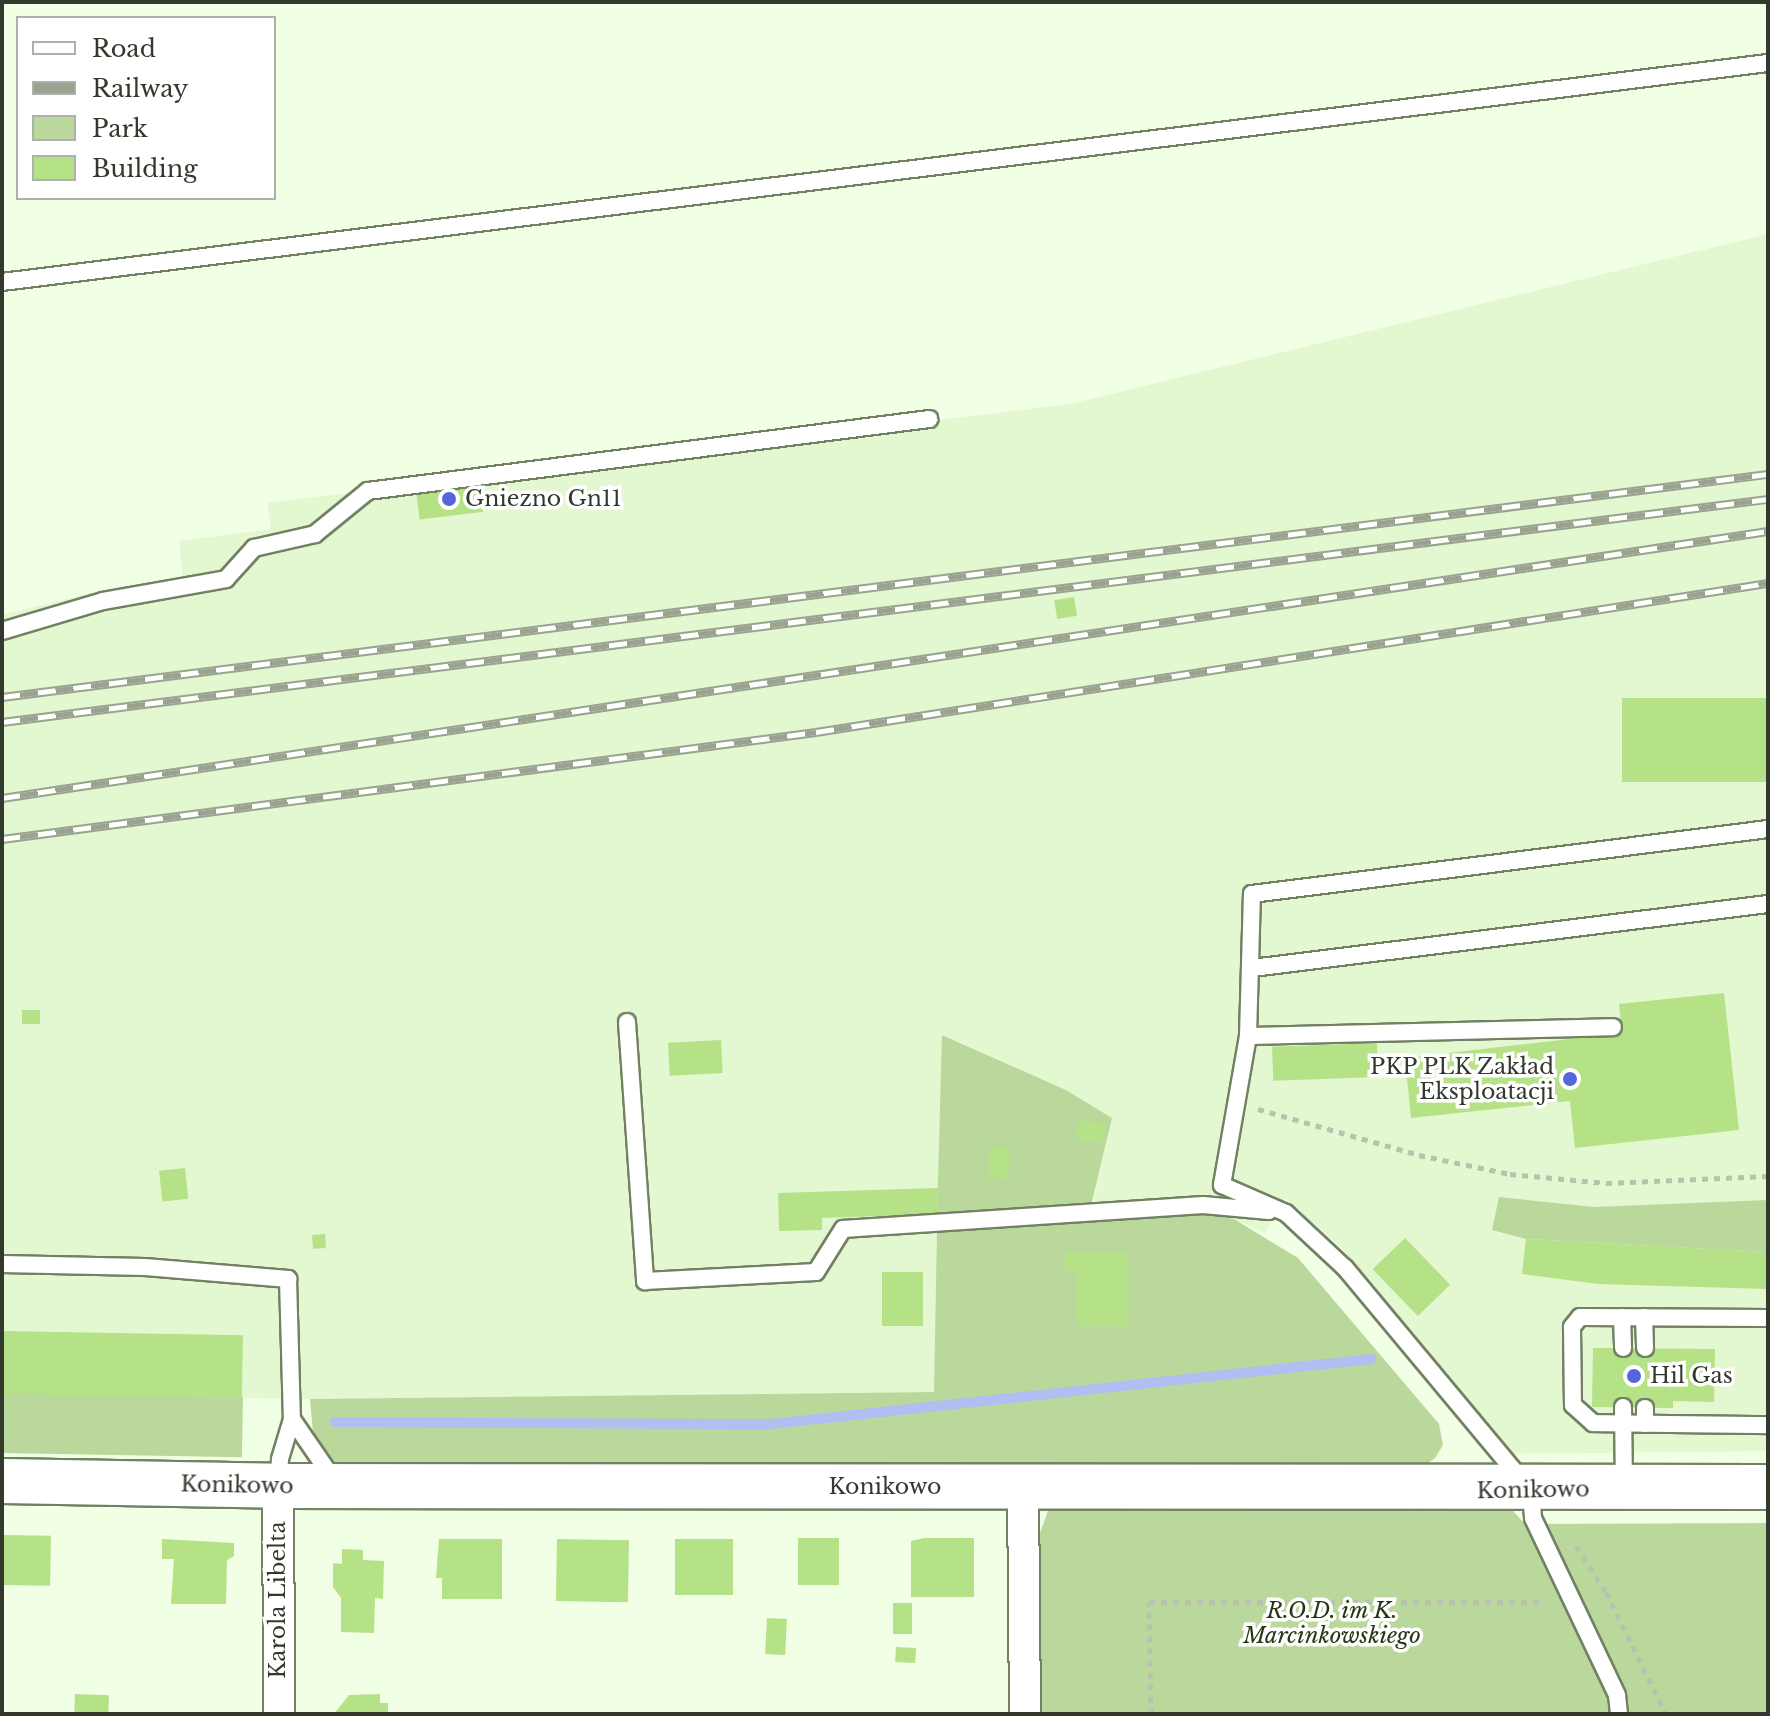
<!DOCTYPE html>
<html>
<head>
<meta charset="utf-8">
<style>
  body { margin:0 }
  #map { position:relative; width:1770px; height:1716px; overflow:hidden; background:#f1ffe5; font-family:"Libre Baskerville",serif }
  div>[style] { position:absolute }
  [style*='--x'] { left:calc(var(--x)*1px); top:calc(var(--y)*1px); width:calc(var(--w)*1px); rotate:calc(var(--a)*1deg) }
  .built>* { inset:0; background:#e3f7d0 }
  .green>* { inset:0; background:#bad89c; transform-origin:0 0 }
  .stream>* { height:10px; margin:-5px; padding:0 5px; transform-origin:5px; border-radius:5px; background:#b0bef2 }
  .building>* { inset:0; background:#b5e187; transform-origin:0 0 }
  .path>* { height:5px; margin-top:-2.5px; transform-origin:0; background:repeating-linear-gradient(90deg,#b7c3ad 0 6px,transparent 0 12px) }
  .roads { filter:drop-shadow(2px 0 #728164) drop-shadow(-2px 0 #728164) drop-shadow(0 2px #728164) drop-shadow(0 -2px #728164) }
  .lane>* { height:16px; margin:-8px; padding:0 8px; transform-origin:8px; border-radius:8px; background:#fff }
  .street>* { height:30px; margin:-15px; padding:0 15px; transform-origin:15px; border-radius:15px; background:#fff }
  .secondary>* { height:44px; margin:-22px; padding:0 22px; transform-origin:22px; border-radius:22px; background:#fff }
  .rail>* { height:9px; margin-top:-4.5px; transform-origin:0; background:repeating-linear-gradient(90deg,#fff 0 18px,#99a390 0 36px); box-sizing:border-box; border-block:2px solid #99a390 }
  .dots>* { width:22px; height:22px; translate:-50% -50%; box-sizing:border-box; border:4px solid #fff; border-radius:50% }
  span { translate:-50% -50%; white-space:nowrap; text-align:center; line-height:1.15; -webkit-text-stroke:7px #fff; paint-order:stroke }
  .poi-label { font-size:22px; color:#333a2d }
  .left { translate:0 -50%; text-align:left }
  .right { translate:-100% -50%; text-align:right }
  .street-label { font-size:22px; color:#333a2d }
  .park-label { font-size:22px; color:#273713; font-style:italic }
  .frame { position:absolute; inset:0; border:4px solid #333a2d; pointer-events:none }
  .legend { position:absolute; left:16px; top:16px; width:260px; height:184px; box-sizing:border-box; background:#fff; border:2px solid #adb0ab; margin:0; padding:10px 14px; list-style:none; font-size:24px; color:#333a2d }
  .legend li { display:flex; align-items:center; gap:16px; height:40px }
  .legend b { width:40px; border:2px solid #adb0ab }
</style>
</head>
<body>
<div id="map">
  <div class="built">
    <div style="clip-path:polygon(1768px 234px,1768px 1451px,1511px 1454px,1343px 1249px,1285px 1198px,1265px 1233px,1234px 1219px,1089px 1221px,1112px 1118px,1066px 1090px,943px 1035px,935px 1392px,318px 1399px,2px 1394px,2px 615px,90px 593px,183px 581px,179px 541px,271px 529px,267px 503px,1070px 404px)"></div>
  </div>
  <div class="green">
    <div style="clip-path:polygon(942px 1035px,1066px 1090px,1112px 1118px,1092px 1202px,937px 1214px)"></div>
    <div style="clip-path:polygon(1499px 1197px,1594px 1207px,1768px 1200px,1768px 1252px,1526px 1239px,1492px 1230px)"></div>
    <div style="clip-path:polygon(1199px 1212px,1234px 1219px,1298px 1258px,1439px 1424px,1443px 1445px,1435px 1458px,1424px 1466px,363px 1473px,334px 1463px,313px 1433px,310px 1399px,934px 1392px,937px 1231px)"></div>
    <div style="left:2px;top:1393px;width:241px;height:60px;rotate:1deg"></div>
    <div style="clip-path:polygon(1504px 1501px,1525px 1524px,1768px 1523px,1768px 1714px,1037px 1714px,1036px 1544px,1048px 1511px,1062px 1506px)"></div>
  </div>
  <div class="stream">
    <div style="--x:335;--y:1422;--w:436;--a:0.3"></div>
    <div style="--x:771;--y:1424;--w:604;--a:-6.18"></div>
  </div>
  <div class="building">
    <div style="left:479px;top:478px;width:34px;height:64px;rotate:83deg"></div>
    <div style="left:1074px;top:597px;width:19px;height:20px;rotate:81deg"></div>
    <div style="left:1768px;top:698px;width:84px;height:146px;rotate:90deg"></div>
    <div style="clip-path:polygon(1724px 993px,1739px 1130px,1575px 1148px,1570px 1101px,1411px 1118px,1405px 1058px,1622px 1033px,1619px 1004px)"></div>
    <div style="left:22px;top:1010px;width:18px;height:14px"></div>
    <div style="left:721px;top:1040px;width:33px;height:53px;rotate:87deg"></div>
    <div style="left:1377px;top:1043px;width:34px;height:105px;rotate:88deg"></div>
    <div style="left:1078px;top:1122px;width:27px;height:19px;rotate:2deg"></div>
    <div style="left:990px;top:1147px;width:20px;height:31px;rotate:3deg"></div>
    <div style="left:185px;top:1168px;width:31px;height:26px;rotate:84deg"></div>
    <div style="clip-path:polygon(938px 1188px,937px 1214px,822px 1218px,822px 1230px,779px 1231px,778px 1193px)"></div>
    <div style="left:325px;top:1234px;width:14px;height:13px;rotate:86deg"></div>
    <div style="left:1405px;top:1238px;width:65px;height:45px;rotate:46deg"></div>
    <div style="clip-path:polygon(1526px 1239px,1768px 1252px,1768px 1289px,1598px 1284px,1522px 1274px)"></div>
    <div style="clip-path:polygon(1127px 1251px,1128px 1326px,1077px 1326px,1077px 1271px,1065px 1271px,1065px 1252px)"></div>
    <div style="left:882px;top:1272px;width:41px;height:54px"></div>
    <div style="left:2px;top:1331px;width:241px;height:63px;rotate:1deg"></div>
    <div style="clip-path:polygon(1593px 1348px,1715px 1349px,1714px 1402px,1673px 1401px,1673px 1408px,1592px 1407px)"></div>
    <div style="left:2px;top:1535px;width:49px;height:50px;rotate:1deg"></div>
    <div style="left:798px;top:1538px;width:41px;height:47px"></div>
    <div style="clip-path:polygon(924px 1538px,974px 1538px,974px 1597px,911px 1597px,911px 1541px)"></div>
    <div style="clip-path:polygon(162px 1539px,234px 1543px,234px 1556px,227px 1560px,226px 1604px,171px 1604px,174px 1559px,162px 1559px)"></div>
    <div style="clip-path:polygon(439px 1539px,502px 1539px,502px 1599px,442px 1599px,442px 1578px,436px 1578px)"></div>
    <div style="left:557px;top:1539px;width:72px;height:62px;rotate:1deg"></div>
    <div style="left:675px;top:1539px;width:58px;height:56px"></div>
    <div style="clip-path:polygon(342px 1549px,363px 1550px,363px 1560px,384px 1561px,383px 1599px,375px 1598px,374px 1633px,341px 1632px,341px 1598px,333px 1587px,333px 1563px,342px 1564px)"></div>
    <div style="left:912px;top:1603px;width:31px;height:19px;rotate:90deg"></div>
    <div style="left:767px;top:1618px;width:20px;height:36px;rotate:3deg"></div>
    <div style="left:896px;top:1647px;width:20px;height:15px;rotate:3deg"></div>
    <div style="left:75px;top:1694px;width:34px;height:20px;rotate:2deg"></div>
    <div style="clip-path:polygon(380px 1694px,380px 1703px,388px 1703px,388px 1714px,334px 1714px,349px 1695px)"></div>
  </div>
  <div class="path">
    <div style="--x:1258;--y:1109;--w:167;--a:15.9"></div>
    <div style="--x:1419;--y:1155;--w:93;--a:11.8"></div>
    <div style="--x:1510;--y:1174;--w:96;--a:5.4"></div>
    <div style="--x:1606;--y:1183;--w:162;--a:-2.5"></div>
    <div style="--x:1576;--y:1546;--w:55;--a:56.9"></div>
    <div style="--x:1606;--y:1592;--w:136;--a:63.8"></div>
    <div style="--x:1151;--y:1714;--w:112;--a:-91"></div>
    <div style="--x:1149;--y:1602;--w:396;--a:0"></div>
  </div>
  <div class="roads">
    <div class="lane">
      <div style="--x:2;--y:282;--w:1780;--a:-7.07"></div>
      <div style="--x:2;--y:631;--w:105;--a:-16.5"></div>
      <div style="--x:103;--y:601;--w:125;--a:-10.1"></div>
      <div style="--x:226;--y:579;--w:42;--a:-47.9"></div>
      <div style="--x:254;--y:548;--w:63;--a:-12.9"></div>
      <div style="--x:315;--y:534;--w:68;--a:-39.1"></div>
      <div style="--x:368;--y:491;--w:566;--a:-7.31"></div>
      <div style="--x:1252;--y:968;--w:520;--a:-7.07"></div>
      <div style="--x:627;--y:1022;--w:260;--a:86"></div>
      <div style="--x:645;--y:1281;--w:171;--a:-3"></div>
      <div style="--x:816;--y:1272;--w:51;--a:-57.9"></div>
      <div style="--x:843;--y:1229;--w:361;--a:-3.8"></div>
      <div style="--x:1203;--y:1205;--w:66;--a:5.2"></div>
      <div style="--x:1248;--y:1036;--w:365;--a:-1.4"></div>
      <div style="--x:2;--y:1264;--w:143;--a:1.2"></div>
      <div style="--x:145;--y:1267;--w:144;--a:4.8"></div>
      <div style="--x:288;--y:1279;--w:140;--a:88.4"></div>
      <div style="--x:292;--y:1419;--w:42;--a:106.7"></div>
      <div style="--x:280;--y:1459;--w:26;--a:94"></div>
      <div style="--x:1622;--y:1317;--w:31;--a:88"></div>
      <div style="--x:1644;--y:1317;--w:31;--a:88"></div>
      <div style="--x:1768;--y:1318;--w:188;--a:-179.7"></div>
      <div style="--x:1580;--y:1317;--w:13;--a:129"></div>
      <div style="--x:1572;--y:1327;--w:78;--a:89.3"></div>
      <div style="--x:1573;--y:1405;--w:27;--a:42"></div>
      <div style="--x:1593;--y:1423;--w:175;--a:0.7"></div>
      <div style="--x:1623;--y:1407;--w:80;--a:89.3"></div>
      <div style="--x:1645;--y:1408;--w:16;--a:90"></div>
      <div style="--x:292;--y:1419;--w:74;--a:55.5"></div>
      <div style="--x:1619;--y:1714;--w:19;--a:-96"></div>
      <div style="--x:1617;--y:1695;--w:196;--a:-115.4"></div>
      <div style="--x:1533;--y:1518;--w:27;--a:-94"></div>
      <div style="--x:1531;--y:1491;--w:290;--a:-129.8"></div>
      <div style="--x:1345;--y:1268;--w:81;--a:-137"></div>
      <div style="--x:1286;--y:1213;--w:70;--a:-156.4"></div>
      <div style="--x:1222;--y:1185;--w:151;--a:-80.1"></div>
      <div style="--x:1248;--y:1036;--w:142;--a:-88.4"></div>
      <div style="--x:1252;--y:894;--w:520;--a:-7.18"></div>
    </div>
    <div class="street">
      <div style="--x:278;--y:1486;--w:228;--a:89.7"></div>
      <div style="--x:1023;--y:1487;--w:227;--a:89.5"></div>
    </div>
    <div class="secondary">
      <div style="--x:2;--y:1481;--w:276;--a:1"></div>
      <div style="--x:278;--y:1486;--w:1490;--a:0.04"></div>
    </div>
  </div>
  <div class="rail">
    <div style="--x:2;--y:697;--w:1780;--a:-7.2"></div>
    <div style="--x:2;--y:722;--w:1780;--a:-7.2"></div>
    <div style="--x:2;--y:798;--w:1786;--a:-8.6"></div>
    <div style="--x:2;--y:839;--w:821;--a:-7.49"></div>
    <div style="--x:816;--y:732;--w:964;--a:-8.9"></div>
  </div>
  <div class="dots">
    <div style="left:449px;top:499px;background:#5565db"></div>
    <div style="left:1570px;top:1079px;background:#5565db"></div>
    <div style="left:1634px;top:1376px;background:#5565db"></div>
  </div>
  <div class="poi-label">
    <span class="left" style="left:465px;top:499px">Gniezno Gn11</span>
    <span class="right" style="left:1554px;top:1079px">PKP PLK Zakład<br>Eksploatacji</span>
    <span class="left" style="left:1650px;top:1376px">Hil Gas</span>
  </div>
  <div class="street-label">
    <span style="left:237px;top:1485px;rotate:1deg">Konikowo</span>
    <span style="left:885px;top:1487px">Konikowo</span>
    <span style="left:1533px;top:1490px;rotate:-1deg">Konikowo</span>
    <span style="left:278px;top:1600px;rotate:-90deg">Karola Libelta</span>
  </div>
  <div class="park-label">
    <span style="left:1332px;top:1623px">R.O.D. im K.<br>Marcinkowskiego</span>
  </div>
  <div class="frame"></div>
  <ul class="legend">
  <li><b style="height:10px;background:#fff"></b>Road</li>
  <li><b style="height:10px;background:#99a390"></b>Railway</li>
  <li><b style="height:22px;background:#bad89c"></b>Park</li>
  <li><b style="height:22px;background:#b5e187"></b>Building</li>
  </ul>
</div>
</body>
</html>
